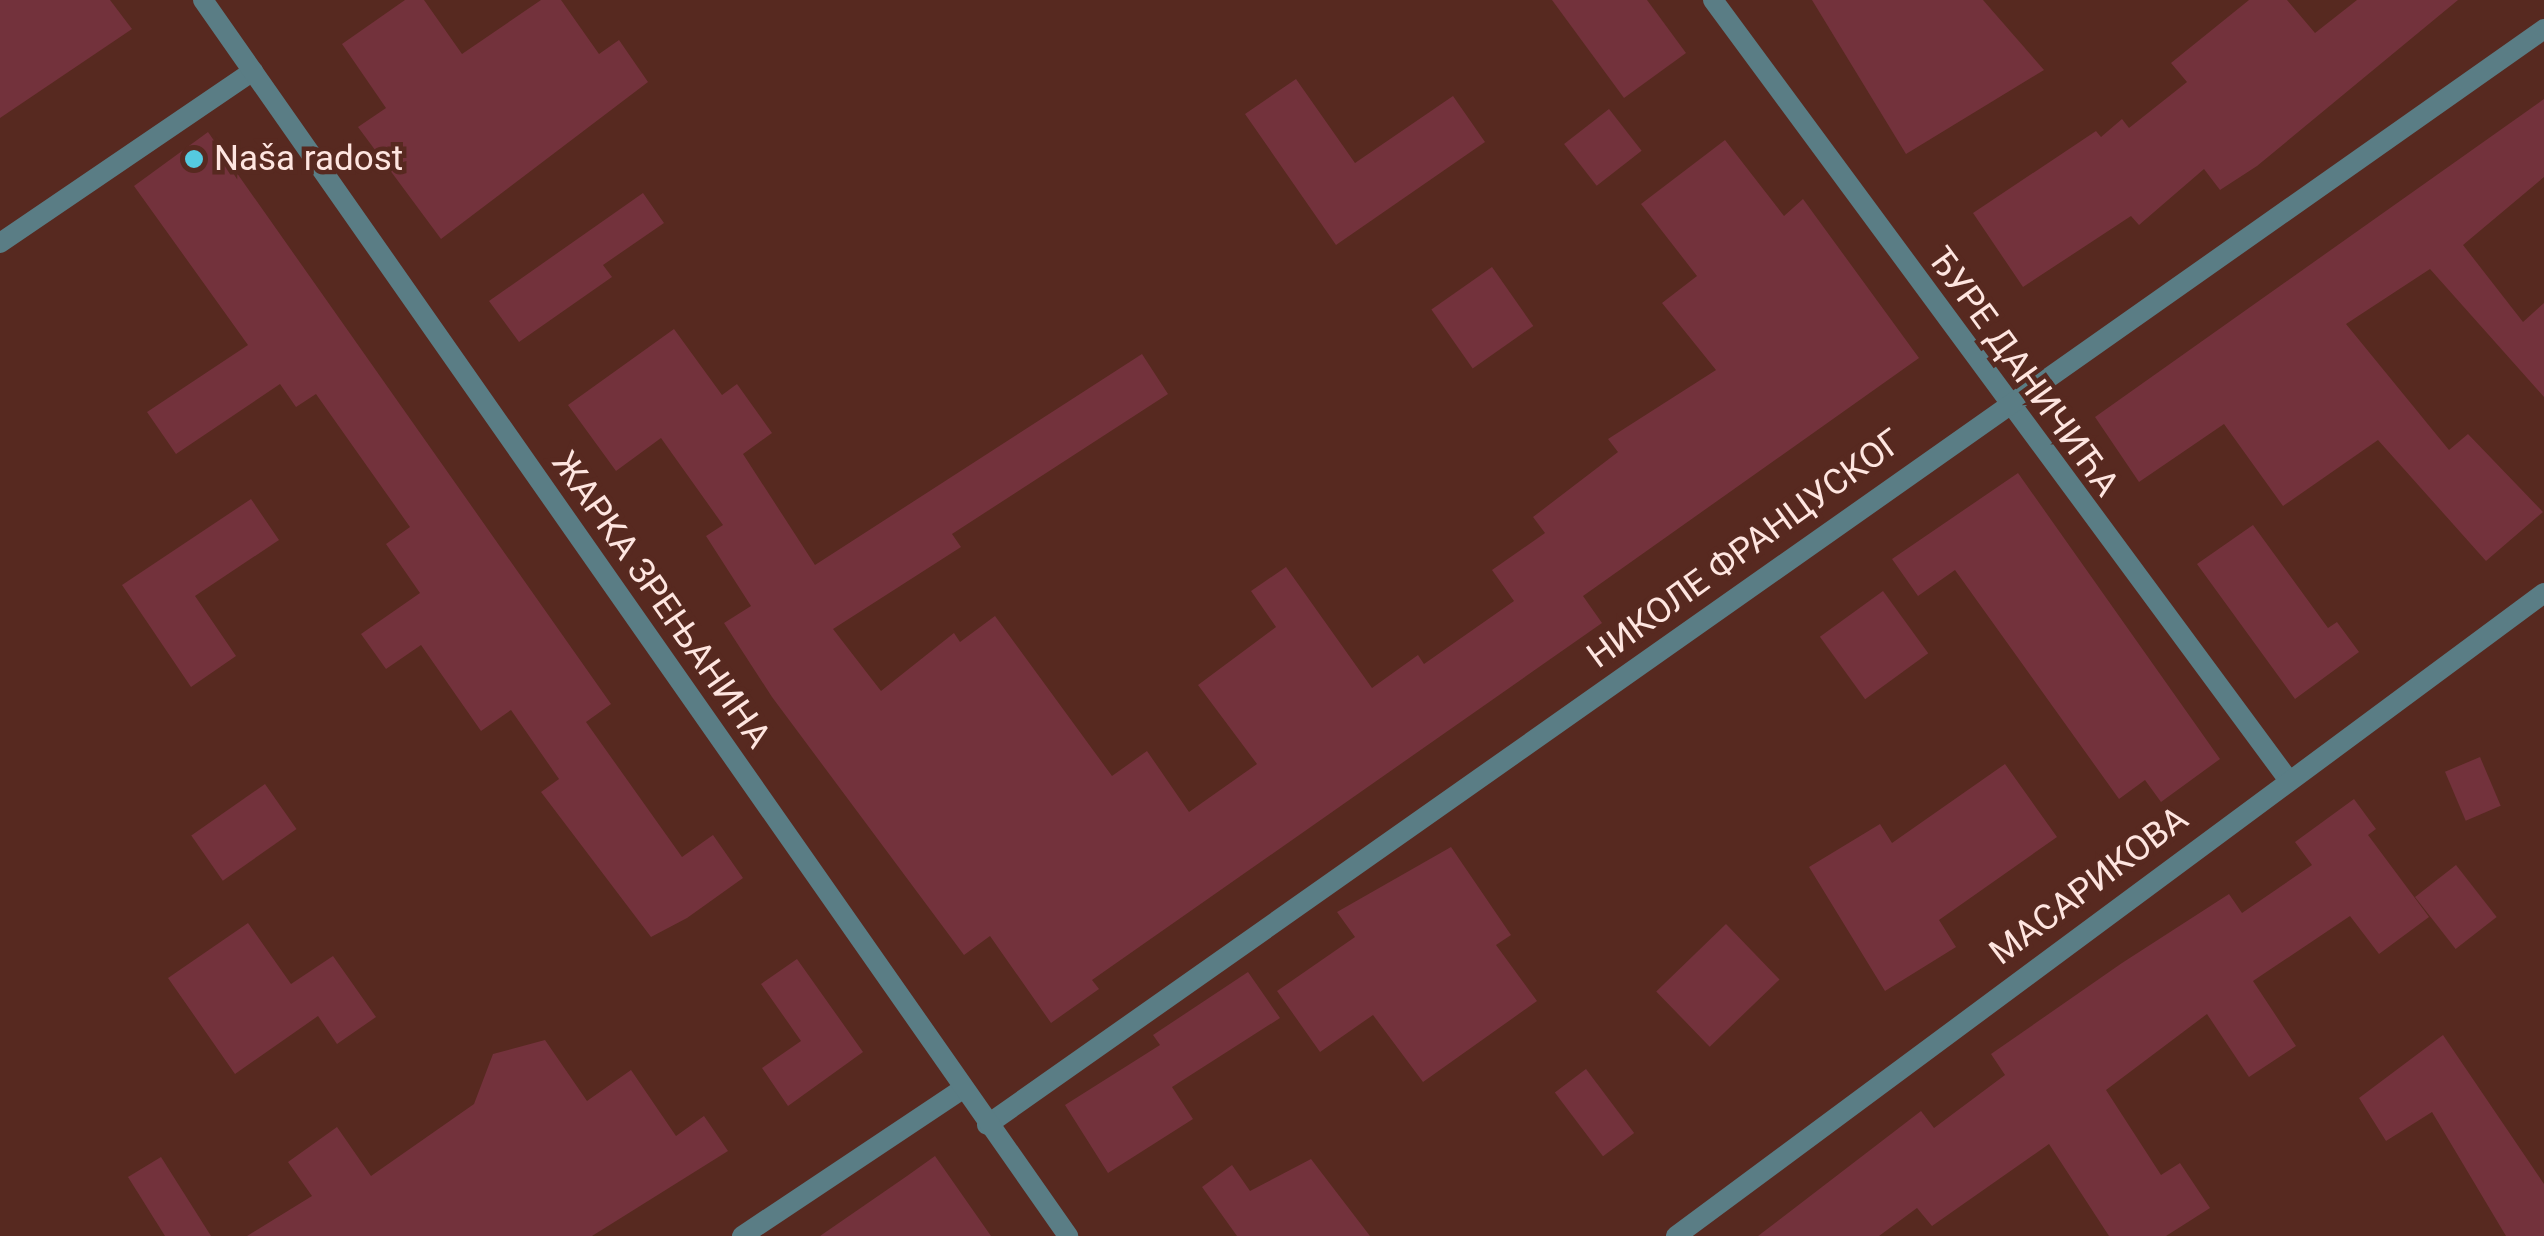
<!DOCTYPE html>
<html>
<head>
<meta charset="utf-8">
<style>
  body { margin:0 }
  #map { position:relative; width:2544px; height:1236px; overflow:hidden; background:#572920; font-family:Roboto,sans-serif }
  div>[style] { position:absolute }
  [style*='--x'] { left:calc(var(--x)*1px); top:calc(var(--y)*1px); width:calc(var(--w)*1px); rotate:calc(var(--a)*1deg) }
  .building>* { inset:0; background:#73323c; transform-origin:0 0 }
  .minor>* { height:20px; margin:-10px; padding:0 10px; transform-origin:10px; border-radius:10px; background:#5a7d85 }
  .tertiary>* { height:20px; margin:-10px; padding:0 10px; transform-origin:10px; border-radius:10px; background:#5a7d85 }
  .dots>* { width:28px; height:28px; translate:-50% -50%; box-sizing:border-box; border:5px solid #572920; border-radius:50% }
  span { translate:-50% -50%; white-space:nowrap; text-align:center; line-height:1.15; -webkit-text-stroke:9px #572920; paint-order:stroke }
  .poi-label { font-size:35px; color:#fee5e0 }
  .left { translate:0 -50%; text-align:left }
  .street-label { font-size:35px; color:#fee5e0 }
</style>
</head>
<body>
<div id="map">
  <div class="building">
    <div style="clip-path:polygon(0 0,110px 0,132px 29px,0 118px)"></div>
    <div style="clip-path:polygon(405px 0,424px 0,462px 54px,541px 0,561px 0,599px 54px,619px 40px,648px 82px,441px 239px,358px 127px,386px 108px,342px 44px)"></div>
    <div style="clip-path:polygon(1552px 0,1647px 0,1686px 53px,1624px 98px)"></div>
    <div style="clip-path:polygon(1812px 0,1983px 0,2044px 70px,1906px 154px)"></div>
    <div style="clip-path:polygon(2249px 0,2287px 0,2315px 33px,2357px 0,2458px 0,2257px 166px,2220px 190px,2204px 169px,2139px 225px,2131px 216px,2023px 287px,1973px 213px,2096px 131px,2101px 137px,2122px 119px,2129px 128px,2187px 82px,2171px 63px)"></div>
    <div style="clip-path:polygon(1296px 79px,1355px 163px,1453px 96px,1485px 142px,1336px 245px,1245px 114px)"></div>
    <div style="clip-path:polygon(2544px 99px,2544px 177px,2463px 245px,2523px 322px,2544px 303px,2544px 397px,2430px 269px,2346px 324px,2449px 450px,2468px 434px,2543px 512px,2486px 561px,2378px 440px,2283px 506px,2224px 424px,2139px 482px,2095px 417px)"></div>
    <div style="left:1609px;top:109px;width:53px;height:57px;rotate:52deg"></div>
    <div style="clip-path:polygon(208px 132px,611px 704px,586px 722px,682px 857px,713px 835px,743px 878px,687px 918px,651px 937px,541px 792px,559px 779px,511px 710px,481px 731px,421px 645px,386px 669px,361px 634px,420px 593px,386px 544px,410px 527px,316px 394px,296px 407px,280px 384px,176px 454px,147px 412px,248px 345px,134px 186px)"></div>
    <div style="clip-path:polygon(1725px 140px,1784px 216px,1803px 199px,1919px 358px,1583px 596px,1602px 623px,1092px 980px,1099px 989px,1051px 1023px,990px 936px,964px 955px,772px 697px,724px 623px,751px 606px,706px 536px,723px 525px,661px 438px,616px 471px,568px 405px,674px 329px,722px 395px,737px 384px,772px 433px,743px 454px,815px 565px,1142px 354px,1168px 394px,952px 534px,961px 547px,833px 629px,881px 691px,954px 633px,960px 642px,995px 616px,1112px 776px,1147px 751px,1189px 812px,1257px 764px,1198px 685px,1276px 627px,1251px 591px,1286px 567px,1372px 688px,1418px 655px,1424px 664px,1514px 601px,1492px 570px,1545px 533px,1533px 517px,1618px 452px,1608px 439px,1716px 370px,1662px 303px,1697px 276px,1641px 204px)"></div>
    <div style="clip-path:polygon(643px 193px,664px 223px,603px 265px,612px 277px,519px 342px,489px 301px)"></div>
    <div style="left:1492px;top:267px;width:72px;height:74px;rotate:55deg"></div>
    <div style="clip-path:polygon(2018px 473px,2220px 759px,2161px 802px,2145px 780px,2119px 799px,1955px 570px,1918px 596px,1892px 559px)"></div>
    <div style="clip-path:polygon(251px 499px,279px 540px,195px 596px,236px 656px,191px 687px,122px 585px)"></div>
    <div style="clip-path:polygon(2253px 525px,2328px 628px,2337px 622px,2359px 652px,2295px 699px,2197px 564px)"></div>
    <div style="left:1883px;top:591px;width:77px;height:78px;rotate:54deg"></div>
    <div style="left:2480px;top:757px;width:53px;height:38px;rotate:67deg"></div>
    <div style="clip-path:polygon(2005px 764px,2057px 837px,1939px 920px,1956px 947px,1885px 991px,1809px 867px,1880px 824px,1892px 843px)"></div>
    <div style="left:265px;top:784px;width:55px;height:90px;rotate:55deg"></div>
    <div style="clip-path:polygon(2354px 799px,2376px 829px,2368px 835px,2429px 917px,2379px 954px,2350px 916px,2253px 981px,2296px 1046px,2249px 1077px,2207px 1014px,2106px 1090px,2161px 1175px,2180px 1163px,2210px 1208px,2166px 1236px,2109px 1236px,2049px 1144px,1932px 1226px,1917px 1208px,1879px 1236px,1758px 1236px,1921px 1111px,1934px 1128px,2005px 1075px,1991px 1054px,2122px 963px,2229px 894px,2242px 913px,2312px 865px,2295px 842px)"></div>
    <div style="clip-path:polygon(1451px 847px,1511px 935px,1496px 945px,1537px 1001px,1423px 1082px,1373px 1015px,1320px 1052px,1277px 991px,1355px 937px,1337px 912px)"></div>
    <div style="left:2456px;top:865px;width:66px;height:52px;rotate:52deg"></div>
    <div style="clip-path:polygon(248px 923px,291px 984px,333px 956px,376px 1017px,337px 1044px,318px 1016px,235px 1074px,168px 978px)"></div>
    <div style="left:1726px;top:924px;width:77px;height:97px;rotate:46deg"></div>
    <div style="clip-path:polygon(797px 959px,863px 1052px,788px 1106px,762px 1068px,801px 1041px,761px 984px)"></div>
    <div style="clip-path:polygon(1248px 972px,1280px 1018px,1172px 1087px,1193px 1119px,1108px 1173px,1065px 1105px,1160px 1045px,1153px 1035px)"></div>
    <div style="clip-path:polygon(2443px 1035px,2544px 1184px,2544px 1236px,2506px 1236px,2432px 1112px,2386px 1141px,2359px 1098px)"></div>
    <div style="clip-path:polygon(545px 1040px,587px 1101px,631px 1070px,676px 1136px,704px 1116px,728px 1151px,592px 1236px,247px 1236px,312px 1196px,288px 1162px,337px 1127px,371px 1176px,474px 1104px,493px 1054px)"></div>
    <div style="left:1586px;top:1069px;width:80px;height:39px;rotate:53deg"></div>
    <div style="clip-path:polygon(935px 1156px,991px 1236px,820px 1236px,907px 1176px)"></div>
    <div style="clip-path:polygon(161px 1157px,211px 1236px,165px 1236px,128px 1177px)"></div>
    <div style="clip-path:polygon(1311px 1159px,1370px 1236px,1237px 1236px,1202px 1187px,1232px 1165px,1250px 1191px)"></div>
  </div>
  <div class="minor">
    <div style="--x:1713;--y:0;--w:967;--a:53.58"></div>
    <div style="--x:0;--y:243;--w:306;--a:-34.2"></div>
    <div style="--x:987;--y:1125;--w:1904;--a:-35.14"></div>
    <div style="--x:742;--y:1236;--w:263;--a:-33.7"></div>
    <div style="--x:1676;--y:1236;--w:1080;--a:-36.53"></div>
  </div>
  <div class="tertiary">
    <div style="--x:203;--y:0;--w:1509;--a:55.01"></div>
  </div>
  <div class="dots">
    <div style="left:194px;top:159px;background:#55cae0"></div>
  </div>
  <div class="poi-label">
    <span class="left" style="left:214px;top:159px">Naša radost</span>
  </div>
  <div class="street-label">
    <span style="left:2023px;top:372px;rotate:54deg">ЂУРЕ ДАНИЧИЋА</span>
    <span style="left:1745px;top:549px;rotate:-36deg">НИКОЛЕ ФРАНЦУСКОГ</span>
    <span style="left:661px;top:600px;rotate:55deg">ЖАРКА ЗРЕЊАНИНА</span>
    <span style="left:2089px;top:886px;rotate:-37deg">МАСАРИКОВА</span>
  </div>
</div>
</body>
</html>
